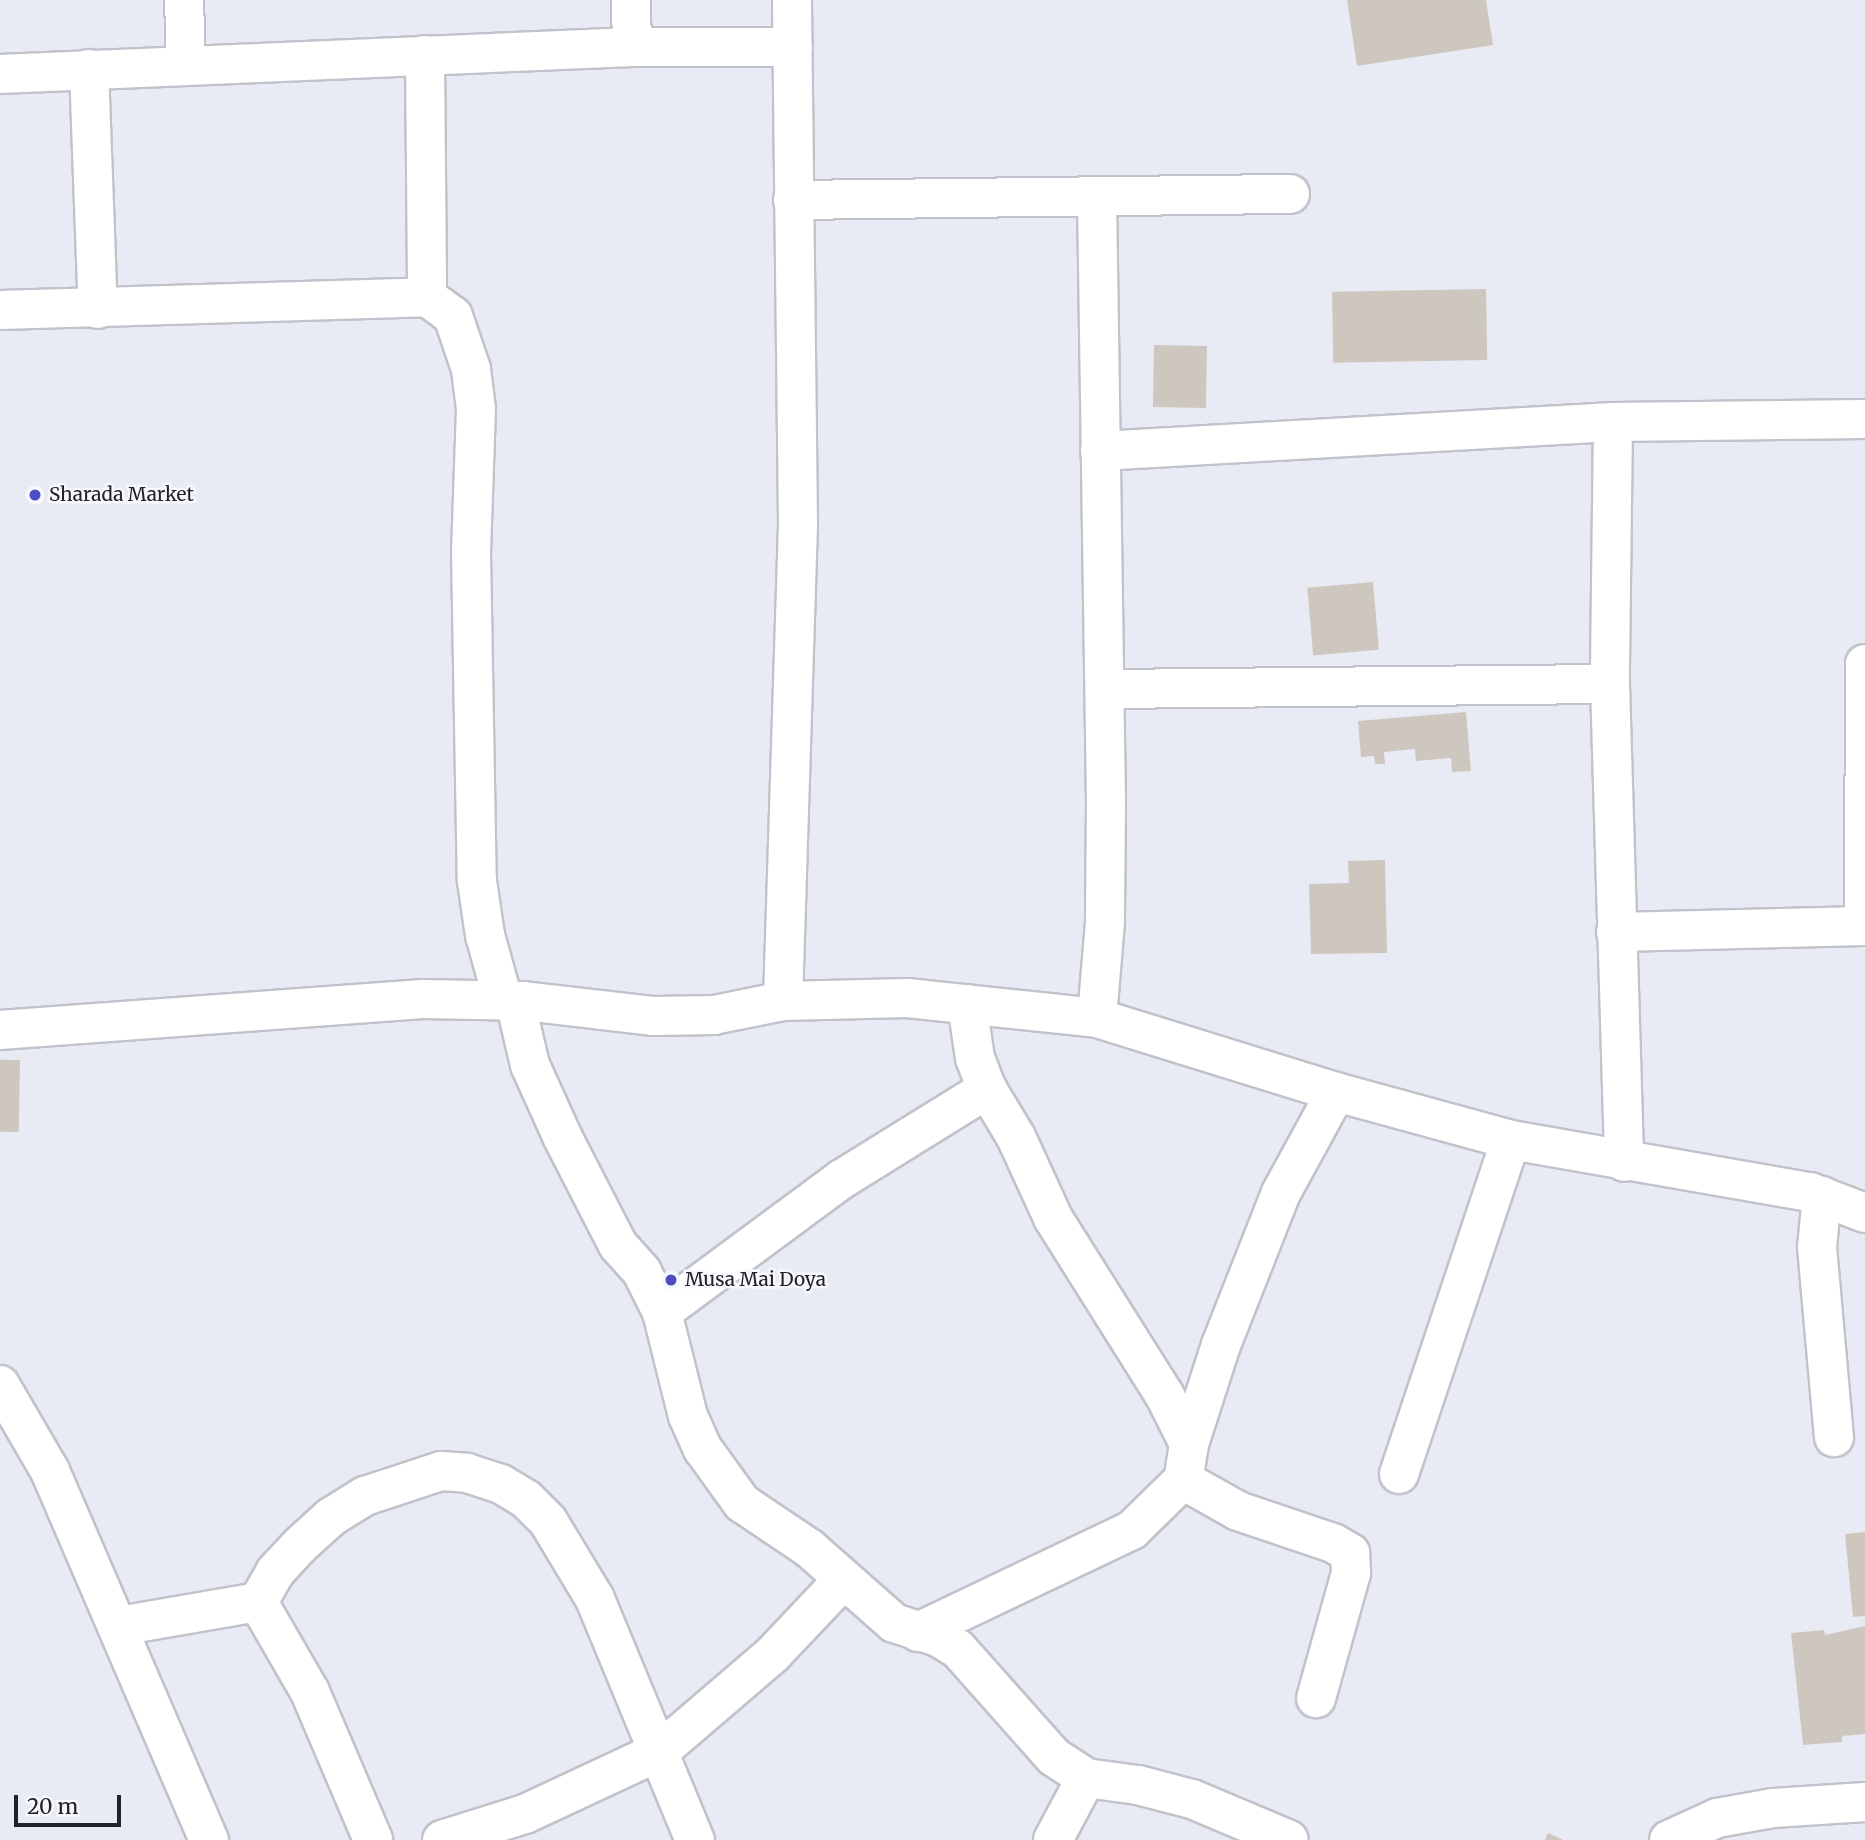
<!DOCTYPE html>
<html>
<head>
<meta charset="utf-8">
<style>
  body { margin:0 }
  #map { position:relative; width:1865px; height:1840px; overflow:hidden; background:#e9ebf4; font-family:Merriweather,serif }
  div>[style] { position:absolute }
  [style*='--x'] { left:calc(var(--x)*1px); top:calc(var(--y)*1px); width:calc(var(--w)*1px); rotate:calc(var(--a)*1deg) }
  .building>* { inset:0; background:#cec7c0; transform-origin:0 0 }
  .roads { filter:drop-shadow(2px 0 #c1c2cb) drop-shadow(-2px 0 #c1c2cb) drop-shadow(0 2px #c1c2cb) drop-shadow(0 -2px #c1c2cb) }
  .minor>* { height:38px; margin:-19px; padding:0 19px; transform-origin:19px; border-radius:19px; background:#fff }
  .dots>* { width:19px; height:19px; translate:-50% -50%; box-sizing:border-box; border:4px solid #f7f8fe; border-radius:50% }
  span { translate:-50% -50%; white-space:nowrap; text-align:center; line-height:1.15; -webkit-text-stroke:5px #f7f8fe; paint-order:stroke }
  .poi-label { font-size:19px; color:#212225 }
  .left { translate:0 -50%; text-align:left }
  .scale { position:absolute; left:14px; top:1795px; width:107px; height:32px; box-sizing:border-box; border:4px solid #212225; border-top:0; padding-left:9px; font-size:21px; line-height:24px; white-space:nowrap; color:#212225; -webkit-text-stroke:5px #f7f8fe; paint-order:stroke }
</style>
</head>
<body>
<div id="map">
  <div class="building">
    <div style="clip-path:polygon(1347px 0,1486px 0,1493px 45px,1357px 66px)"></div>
    <div style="left:1486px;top:289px;width:71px;height:154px;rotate:89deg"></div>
    <div style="left:1154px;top:345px;width:53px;height:62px;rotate:1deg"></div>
    <div style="left:1373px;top:582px;width:68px;height:66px;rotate:85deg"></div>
    <div style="clip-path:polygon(1466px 712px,1471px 771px,1452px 772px,1451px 758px,1416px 761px,1415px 749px,1384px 752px,1385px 764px,1375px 764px,1374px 756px,1361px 757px,1358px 721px)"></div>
    <div style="clip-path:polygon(1385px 860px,1387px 953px,1311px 954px,1309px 884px,1349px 883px,1348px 861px)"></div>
    <div style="left:20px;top:1060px;width:72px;height:20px;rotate:91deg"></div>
    <div style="clip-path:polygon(1865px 1532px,1865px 1616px,1853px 1617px,1845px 1534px)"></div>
    <div style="clip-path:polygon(1865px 1626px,1865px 1734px,1842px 1736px,1842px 1742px,1803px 1745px,1791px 1633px,1824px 1630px,1825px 1635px)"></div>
    <div style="clip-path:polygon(1548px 1833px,1563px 1840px,1545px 1840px)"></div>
  </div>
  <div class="roads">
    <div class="minor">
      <div style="--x:184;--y:0;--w:63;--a:88.2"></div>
      <div style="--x:631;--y:0;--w:47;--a:88.8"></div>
      <div style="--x:425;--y:55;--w:242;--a:89.5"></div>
      <div style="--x:89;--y:69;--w:240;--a:87.9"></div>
      <div style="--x:0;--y:74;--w:633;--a:-2.45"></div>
      <div style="--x:632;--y:47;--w:161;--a:0"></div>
      <div style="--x:1097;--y:196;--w:605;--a:89.15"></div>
      <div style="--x:1106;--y:801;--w:121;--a:90.5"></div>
      <div style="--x:1105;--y:922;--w:96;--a:94.8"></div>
      <div style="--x:793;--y:200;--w:497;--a:-0.7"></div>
      <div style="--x:0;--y:310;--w:427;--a:-1.7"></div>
      <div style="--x:427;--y:297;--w:32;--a:36"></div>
      <div style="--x:453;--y:316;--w:56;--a:71.2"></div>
      <div style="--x:471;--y:369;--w:40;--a:82.9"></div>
      <div style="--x:476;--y:409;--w:142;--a:92"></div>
      <div style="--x:471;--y:551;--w:330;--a:89"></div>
      <div style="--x:477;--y:881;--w:55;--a:81.6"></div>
      <div style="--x:485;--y:935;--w:67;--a:74.5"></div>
      <div style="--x:1613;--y:422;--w:262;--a:90.7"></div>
      <div style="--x:1610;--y:684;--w:478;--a:88.3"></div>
      <div style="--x:1100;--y:451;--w:514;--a:-3.24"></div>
      <div style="--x:1613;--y:422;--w:252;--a:-0.7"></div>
      <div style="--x:1105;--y:689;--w:505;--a:-0.57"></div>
      <div style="--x:1864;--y:926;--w:262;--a:-89.8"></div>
      <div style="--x:1616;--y:932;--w:249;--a:-1.4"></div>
      <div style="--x:515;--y:1001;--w:66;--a:76.8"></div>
      <div style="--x:530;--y:1065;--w:80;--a:65.7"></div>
      <div style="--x:563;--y:1138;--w:120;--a:62.8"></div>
      <div style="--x:618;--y:1245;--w:36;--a:48"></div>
      <div style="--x:642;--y:1272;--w:45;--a:63.4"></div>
      <div style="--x:662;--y:1312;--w:107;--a:76"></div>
      <div style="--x:688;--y:1416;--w:36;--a:66"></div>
      <div style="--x:703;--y:1449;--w:67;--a:54.2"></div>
      <div style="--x:742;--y:1503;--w:81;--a:33.9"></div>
      <div style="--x:809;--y:1548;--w:113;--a:41.4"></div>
      <div style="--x:894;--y:1623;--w:46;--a:17.7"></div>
      <div style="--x:938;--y:1637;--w:23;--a:31"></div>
      <div style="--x:958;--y:1649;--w:144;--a:48.4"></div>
      <div style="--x:1054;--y:1757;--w:38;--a:33"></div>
      <div style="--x:1086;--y:1778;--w:52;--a:7.7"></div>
      <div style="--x:1138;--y:1785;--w:56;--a:14.5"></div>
      <div style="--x:1192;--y:1799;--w:105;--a:22.9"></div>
      <div style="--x:783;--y:1001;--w:477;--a:-88.2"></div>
      <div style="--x:798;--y:524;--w:524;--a:-90.66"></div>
      <div style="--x:967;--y:1004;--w:55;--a:81.6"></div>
      <div style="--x:975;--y:1058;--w:33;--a:69"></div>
      <div style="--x:987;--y:1089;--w:56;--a:58.9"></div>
      <div style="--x:1016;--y:1137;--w:89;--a:65.4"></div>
      <div style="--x:1053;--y:1218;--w:208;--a:57.8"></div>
      <div style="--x:1164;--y:1394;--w:56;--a:63.4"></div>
      <div style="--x:1189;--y:1444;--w:36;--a:99"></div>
      <div style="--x:1183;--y:1480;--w:63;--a:29.4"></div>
      <div style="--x:1238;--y:1511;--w:100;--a:18.6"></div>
      <div style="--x:1333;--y:1543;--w:20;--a:30"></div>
      <div style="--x:1350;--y:1553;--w:20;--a:87"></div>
      <div style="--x:1351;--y:1573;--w:130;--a:105.6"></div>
      <div style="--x:0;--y:1030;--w:424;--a:-4.2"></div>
      <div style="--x:423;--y:999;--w:101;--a:1.1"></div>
      <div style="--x:524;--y:1001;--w:131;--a:6.6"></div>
      <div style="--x:654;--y:1016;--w:60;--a:-1"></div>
      <div style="--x:714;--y:1015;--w:70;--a:-11.5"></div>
      <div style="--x:783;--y:1001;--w:124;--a:-1.4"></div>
      <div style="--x:907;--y:998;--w:191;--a:6"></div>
      <div style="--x:1097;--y:1018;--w:250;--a:17.2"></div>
      <div style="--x:1336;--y:1092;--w:181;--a:15.3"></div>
      <div style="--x:1511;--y:1140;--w:303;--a:9.9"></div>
      <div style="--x:1810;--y:1192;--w:59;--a:20.9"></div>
      <div style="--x:1822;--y:1196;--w:51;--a:95.6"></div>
      <div style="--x:1817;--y:1247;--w:191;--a:84.9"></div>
      <div style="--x:662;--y:1312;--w:224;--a:-36.5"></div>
      <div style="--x:842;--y:1179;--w:171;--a:-31.8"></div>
      <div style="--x:0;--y:1385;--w:99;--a:59.8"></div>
      <div style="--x:50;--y:1471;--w:402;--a:66.7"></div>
      <div style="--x:1189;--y:1444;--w:104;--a:-72.1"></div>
      <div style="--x:1221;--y:1345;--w:163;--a:-68.5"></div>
      <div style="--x:1281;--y:1193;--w:115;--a:-61.4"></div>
      <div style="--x:1399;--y:1474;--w:352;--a:-71.5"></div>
      <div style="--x:258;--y:1602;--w:34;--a:-60"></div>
      <div style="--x:275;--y:1572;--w:35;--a:-47"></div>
      <div style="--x:299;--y:1546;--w:43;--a:-42.2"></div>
      <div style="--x:331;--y:1517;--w:40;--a:-32"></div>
      <div style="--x:365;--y:1496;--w:80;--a:-18.2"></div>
      <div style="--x:441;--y:1471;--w:26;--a:4"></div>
      <div style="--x:467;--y:1473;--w:36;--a:18"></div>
      <div style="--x:501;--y:1484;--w:29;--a:31"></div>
      <div style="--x:526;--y:1499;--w:31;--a:45"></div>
      <div style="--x:548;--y:1521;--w:91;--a:58.9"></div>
      <div style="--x:595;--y:1599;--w:261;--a:67.5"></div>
      <div style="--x:119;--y:1626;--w:141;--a:-9.8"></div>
      <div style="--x:258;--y:1602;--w:104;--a:60"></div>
      <div style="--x:310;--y:1692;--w:161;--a:66.9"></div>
      <div style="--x:918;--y:1632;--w:237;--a:-25.5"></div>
      <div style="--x:1132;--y:1530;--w:71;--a:-44.4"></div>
      <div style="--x:442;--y:1840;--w:87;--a:-17.4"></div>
      <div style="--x:525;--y:1814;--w:149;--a:-25"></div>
      <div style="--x:660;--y:1751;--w:149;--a:-40.6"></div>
      <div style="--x:773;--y:1654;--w:103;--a:-46.6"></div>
      <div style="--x:1053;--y:1840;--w:70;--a:-62"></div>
      <div style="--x:1669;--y:1840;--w:53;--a:-24.6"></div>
      <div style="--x:1717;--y:1818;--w:57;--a:-10.1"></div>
      <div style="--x:1773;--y:1808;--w:92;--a:-3.7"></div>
    </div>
  </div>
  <div class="dots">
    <div style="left:35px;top:495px;background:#4d4cc2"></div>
    <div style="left:671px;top:1280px;background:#4d4cc2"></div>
  </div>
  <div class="poi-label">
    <span class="left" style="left:49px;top:495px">Sharada Market</span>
    <span class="left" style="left:685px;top:1280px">Musa Mai Doya</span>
  </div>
  <div class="scale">20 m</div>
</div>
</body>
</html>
